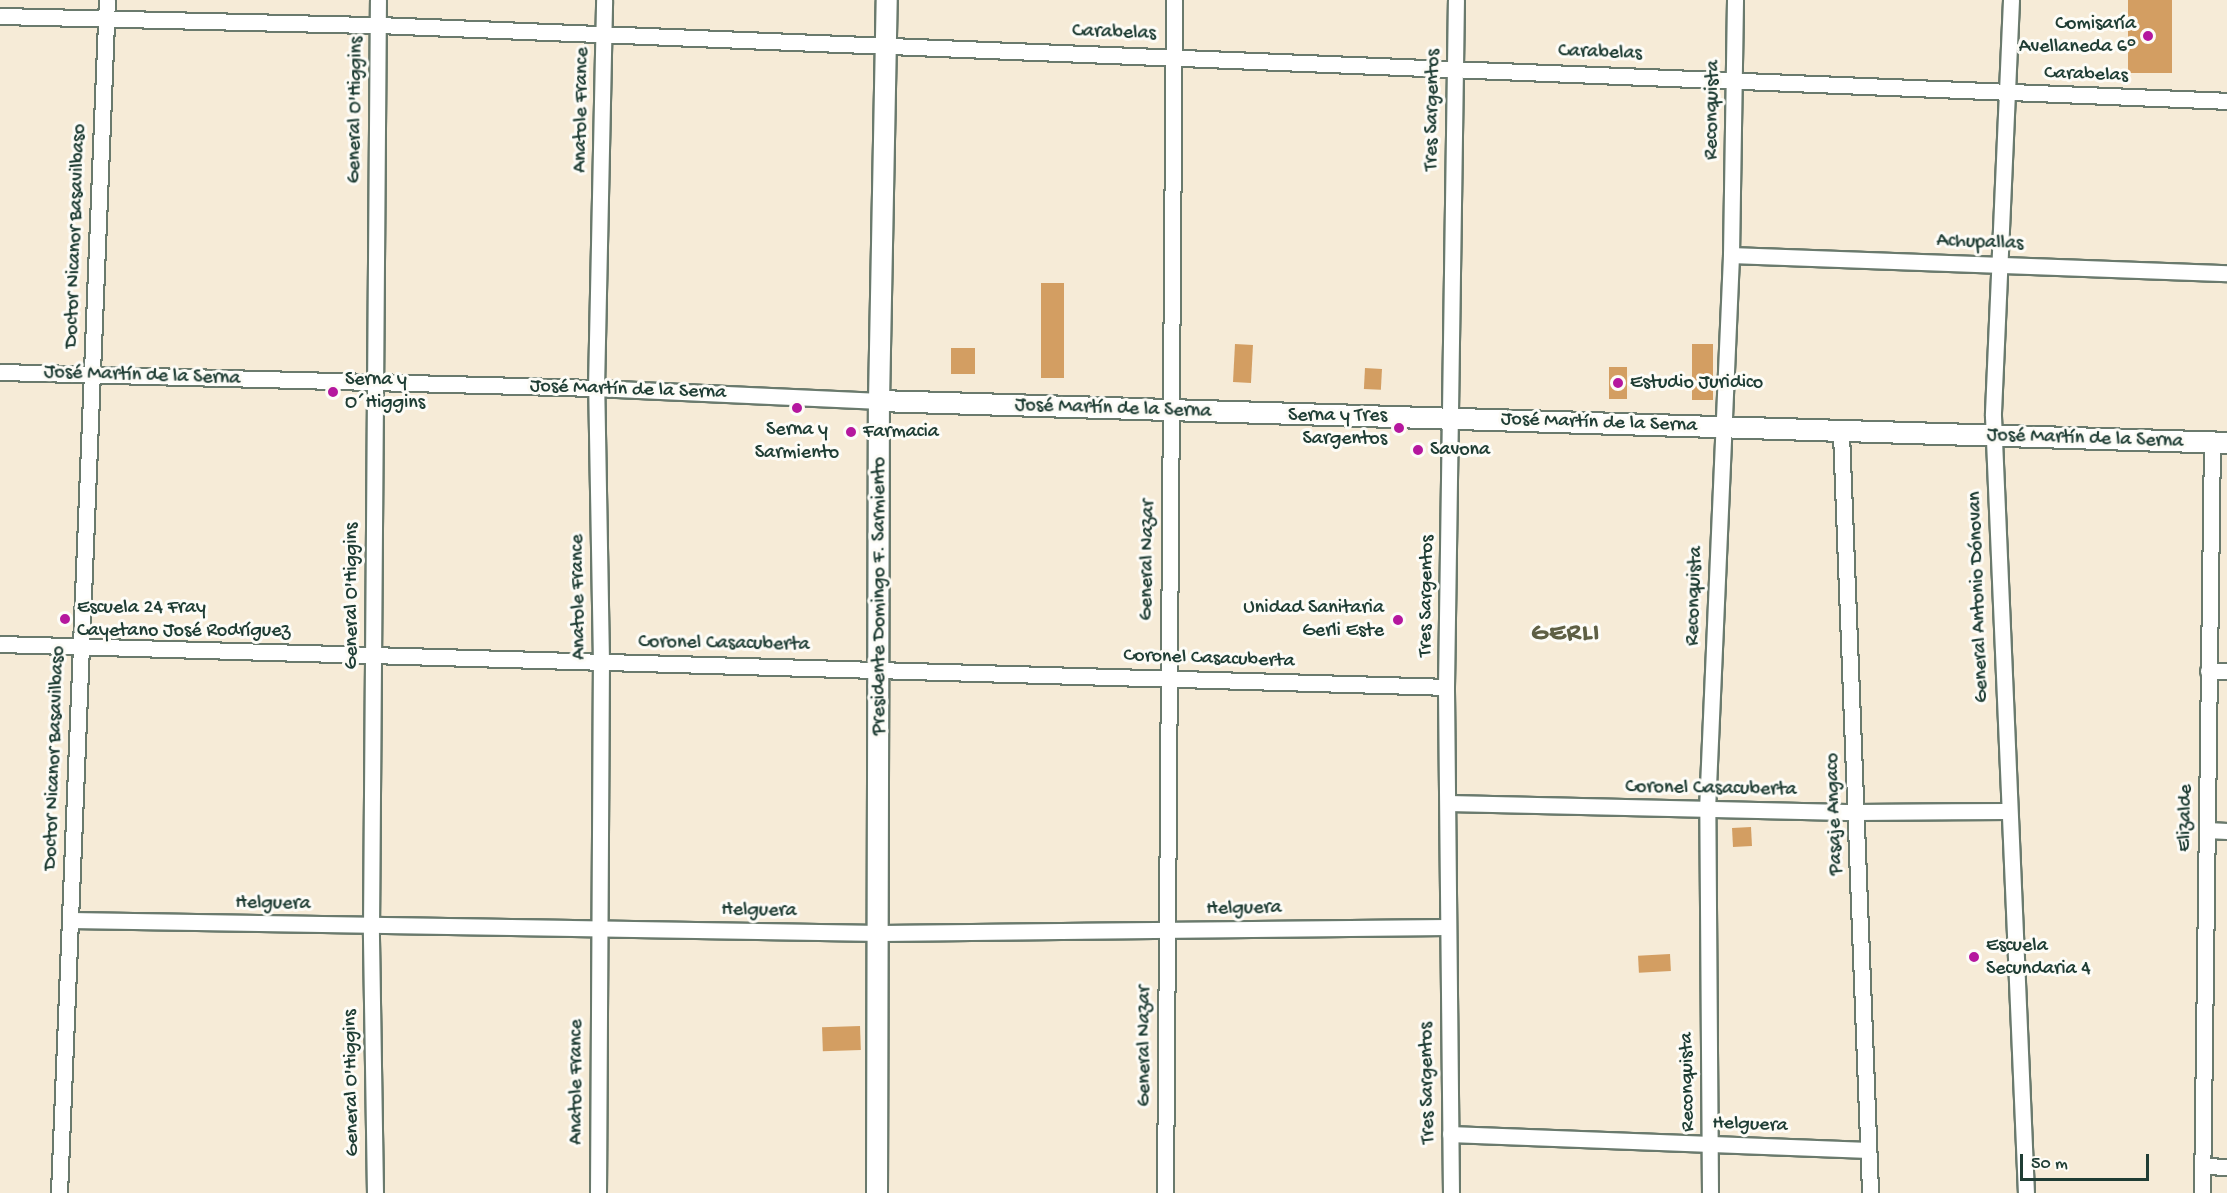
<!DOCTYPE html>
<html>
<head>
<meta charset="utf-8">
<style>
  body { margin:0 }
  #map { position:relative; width:2227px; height:1193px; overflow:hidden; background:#f6ebd7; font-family:"Gochi Hand",sans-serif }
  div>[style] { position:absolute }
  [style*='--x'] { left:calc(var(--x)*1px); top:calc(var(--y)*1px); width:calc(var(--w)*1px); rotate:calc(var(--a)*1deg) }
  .building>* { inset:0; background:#d39e62; transform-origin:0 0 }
  .roads { filter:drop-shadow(2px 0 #6a7a6d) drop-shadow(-2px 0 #6a7a6d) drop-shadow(0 2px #6a7a6d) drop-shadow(0 -2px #6a7a6d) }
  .minor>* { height:15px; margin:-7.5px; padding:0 7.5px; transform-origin:7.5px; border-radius:7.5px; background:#fff }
  .tertiary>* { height:20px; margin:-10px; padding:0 10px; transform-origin:10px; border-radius:10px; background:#fff }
  .dots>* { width:16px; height:16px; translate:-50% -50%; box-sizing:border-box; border:3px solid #fdfcf7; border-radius:50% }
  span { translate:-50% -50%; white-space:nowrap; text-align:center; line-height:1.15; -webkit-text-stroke:6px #fdfcf7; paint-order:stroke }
  .poi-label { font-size:20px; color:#1f3d34 }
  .right { translate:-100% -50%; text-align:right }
  .left { translate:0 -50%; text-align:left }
  .street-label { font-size:20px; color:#1f3d34 }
  .district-label { font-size:26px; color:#5e5f44; font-weight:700; letter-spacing:1.5px }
  .scale { position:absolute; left:2020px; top:1154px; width:129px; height:27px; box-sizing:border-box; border:3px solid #1f3d34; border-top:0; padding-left:8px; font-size:18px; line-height:21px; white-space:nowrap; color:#1f3d34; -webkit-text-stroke:4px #fdfcf7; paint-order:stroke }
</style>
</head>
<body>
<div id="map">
  <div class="building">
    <div style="left:2128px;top:0;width:44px;height:73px"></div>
    <div style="left:1041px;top:283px;width:23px;height:95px"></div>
    <div style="left:1235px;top:344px;width:18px;height:38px;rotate:3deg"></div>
    <div style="left:1692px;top:344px;width:21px;height:56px"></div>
    <div style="left:951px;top:348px;width:24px;height:26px"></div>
    <div style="left:1609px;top:367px;width:18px;height:32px"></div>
    <div style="left:1365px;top:368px;width:17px;height:21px;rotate:3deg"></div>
    <div style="left:1751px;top:827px;width:19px;height:19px;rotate:87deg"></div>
    <div style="left:1670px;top:954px;width:17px;height:32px;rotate:87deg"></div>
    <div style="left:860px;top:1026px;width:24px;height:38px;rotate:88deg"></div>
  </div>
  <div class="roads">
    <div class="minor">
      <div style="--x:2011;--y:0;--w:416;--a:92.5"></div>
      <div style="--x:1993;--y:416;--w:778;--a:87.57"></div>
      <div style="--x:0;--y:16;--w:378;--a:1.4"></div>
      <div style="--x:378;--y:25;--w:1851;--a:2.35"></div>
      <div style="--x:1731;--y:255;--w:496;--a:2.1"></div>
      <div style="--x:0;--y:372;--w:596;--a:1.54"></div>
      <div style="--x:596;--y:388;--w:283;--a:2.6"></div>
      <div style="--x:1841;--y:433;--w:761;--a:87.81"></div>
      <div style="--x:0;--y:644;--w:1447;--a:1.7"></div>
      <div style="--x:2208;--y:671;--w:19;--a:0"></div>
      <div style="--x:1448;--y:803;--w:409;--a:1.3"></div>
      <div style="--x:1857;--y:812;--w:152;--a:-0.4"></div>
      <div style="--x:2207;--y:830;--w:20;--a:3"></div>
      <div style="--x:70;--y:920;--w:811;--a:0.92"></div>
      <div style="--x:881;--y:933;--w:566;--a:-0.61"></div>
      <div style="--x:1450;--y:1134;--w:418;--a:2.2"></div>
      <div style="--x:2202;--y:1166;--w:25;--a:2"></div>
      <div style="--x:59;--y:1193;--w:1194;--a:-87.7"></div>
      <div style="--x:375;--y:1193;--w:265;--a:-90.9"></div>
      <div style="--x:371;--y:928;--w:928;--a:-89.57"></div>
      <div style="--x:598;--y:1193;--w:531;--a:-89.68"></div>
      <div style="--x:601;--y:662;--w:274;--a:-91"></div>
      <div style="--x:596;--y:388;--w:388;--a:-88.8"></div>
      <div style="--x:1165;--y:1193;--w:1193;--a:-89.57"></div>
      <div style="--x:1451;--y:1193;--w:506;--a:-90.57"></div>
      <div style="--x:1446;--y:687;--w:687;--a:-89.17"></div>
      <div style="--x:1710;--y:1193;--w:383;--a:-90.4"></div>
      <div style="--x:1707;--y:810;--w:556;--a:-87.52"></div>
      <div style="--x:1731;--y:255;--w:255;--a:-89.1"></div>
      <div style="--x:2202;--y:1193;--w:750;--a:-89.24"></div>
    </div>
    <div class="tertiary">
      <div style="--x:879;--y:401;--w:1349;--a:1.78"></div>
      <div style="--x:877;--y:1193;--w:792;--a:-89.86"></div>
      <div style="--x:879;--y:401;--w:401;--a:-88.9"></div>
    </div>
  </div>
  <div class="dots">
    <div style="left:2148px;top:36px;background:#b5179e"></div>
    <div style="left:1618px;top:383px;background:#b5179e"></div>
    <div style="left:333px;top:392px;background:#b5179e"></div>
    <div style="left:797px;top:408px;background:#b5179e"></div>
    <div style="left:1399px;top:428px;background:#b5179e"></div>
    <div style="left:851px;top:432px;background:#b5179e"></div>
    <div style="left:1418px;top:450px;background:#b5179e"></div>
    <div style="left:65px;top:619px;background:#b5179e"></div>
    <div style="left:1398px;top:620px;background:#b5179e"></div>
    <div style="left:1974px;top:957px;background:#b5179e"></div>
  </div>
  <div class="poi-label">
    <span class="right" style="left:2136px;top:36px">Comisaría<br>Avellaneda 6°</span>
    <span class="left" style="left:345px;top:392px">Serna y<br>O´Higgins</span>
    <span class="left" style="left:1630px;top:383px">Estudio Juridico</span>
    <span class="right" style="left:1387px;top:428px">Serna y Tres<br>Sargentos</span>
    <span style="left:797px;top:442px">Serna y<br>Sarmiento</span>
    <span class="left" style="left:863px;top:432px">Farmacia</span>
    <span class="left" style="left:1430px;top:450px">Savona</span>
    <span class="left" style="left:77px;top:620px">Escuela 24 Fray<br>Cayetano José Rodríguez</span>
    <span class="right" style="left:1384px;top:620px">Unidad Sanitaria<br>Gerli Este</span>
    <span class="left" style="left:1986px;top:958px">Escuela<br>Secundaria 4</span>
  </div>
  <div class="street-label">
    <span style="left:1114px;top:33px;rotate:2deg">Carabelas</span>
    <span style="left:1600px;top:53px;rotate:2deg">Carabelas</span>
    <span style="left:2086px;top:75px;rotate:2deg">Carabelas</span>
    <span style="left:356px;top:110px;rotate:-89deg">General O'Higgins</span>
    <span style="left:582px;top:110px;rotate:-89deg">Anatole France</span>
    <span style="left:1433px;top:110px;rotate:-89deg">Tres Sargentos</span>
    <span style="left:1713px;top:110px;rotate:-89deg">Reconquista</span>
    <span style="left:76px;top:236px;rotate:-88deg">Doctor Nicanor Basavilbaso</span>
    <span style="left:1980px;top:243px;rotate:2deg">Achupallas</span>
    <span style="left:142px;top:376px;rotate:2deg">José Martín de la Serna</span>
    <span style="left:628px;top:390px;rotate:2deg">José Martín de la Serna</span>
    <span style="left:1113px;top:409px;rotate:2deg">José Martín de la Serna</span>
    <span style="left:1599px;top:423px;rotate:2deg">José Martín de la Serna</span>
    <span style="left:2085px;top:439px;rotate:2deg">José Martín de la Serna</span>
    <span style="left:1148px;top:560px;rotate:-89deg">General Nazar</span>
    <span style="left:352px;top:596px;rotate:-90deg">General O'Higgins</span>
    <span style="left:880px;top:596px;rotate:-90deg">Presidente Domingo F. Sarmiento</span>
    <span style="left:1427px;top:596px;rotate:-89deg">Tres Sargentos</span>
    <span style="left:1695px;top:596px;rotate:-88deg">Reconquista</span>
    <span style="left:579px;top:597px;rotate:-91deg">Anatole France</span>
    <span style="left:1979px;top:597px;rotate:-92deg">General Antonio Dónovan</span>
    <span style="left:724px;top:644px;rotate:1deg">Coronel Casacuberta</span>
    <span style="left:1209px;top:659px;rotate:2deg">Coronel Casacuberta</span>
    <span style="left:55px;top:758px;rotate:-88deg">Doctor Nicanor Basavilbaso</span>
    <span style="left:1711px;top:789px;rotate:1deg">Coronel Casacuberta</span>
    <span style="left:1835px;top:814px;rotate:-92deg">Pasaje Angaco</span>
    <span style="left:2186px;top:818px;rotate:-89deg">Elizalde</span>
    <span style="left:273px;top:904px;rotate:1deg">Helguera</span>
    <span style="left:1244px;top:909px;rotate:-1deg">Helguera</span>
    <span style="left:759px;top:911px;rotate:1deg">Helguera</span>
    <span style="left:1145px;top:1046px;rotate:-90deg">General Nazar</span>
    <span style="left:577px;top:1082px;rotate:-90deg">Anatole France</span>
    <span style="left:1688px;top:1082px;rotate:-91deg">Reconquista</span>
    <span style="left:352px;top:1083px;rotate:-91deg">General O'Higgins</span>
    <span style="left:1428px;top:1083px;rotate:-91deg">Tres Sargentos</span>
    <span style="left:1750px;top:1125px;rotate:2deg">Helguera</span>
  </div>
  <div class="district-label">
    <span style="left:1566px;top:635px">GERLI</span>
  </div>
  <div class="scale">50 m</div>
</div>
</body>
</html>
